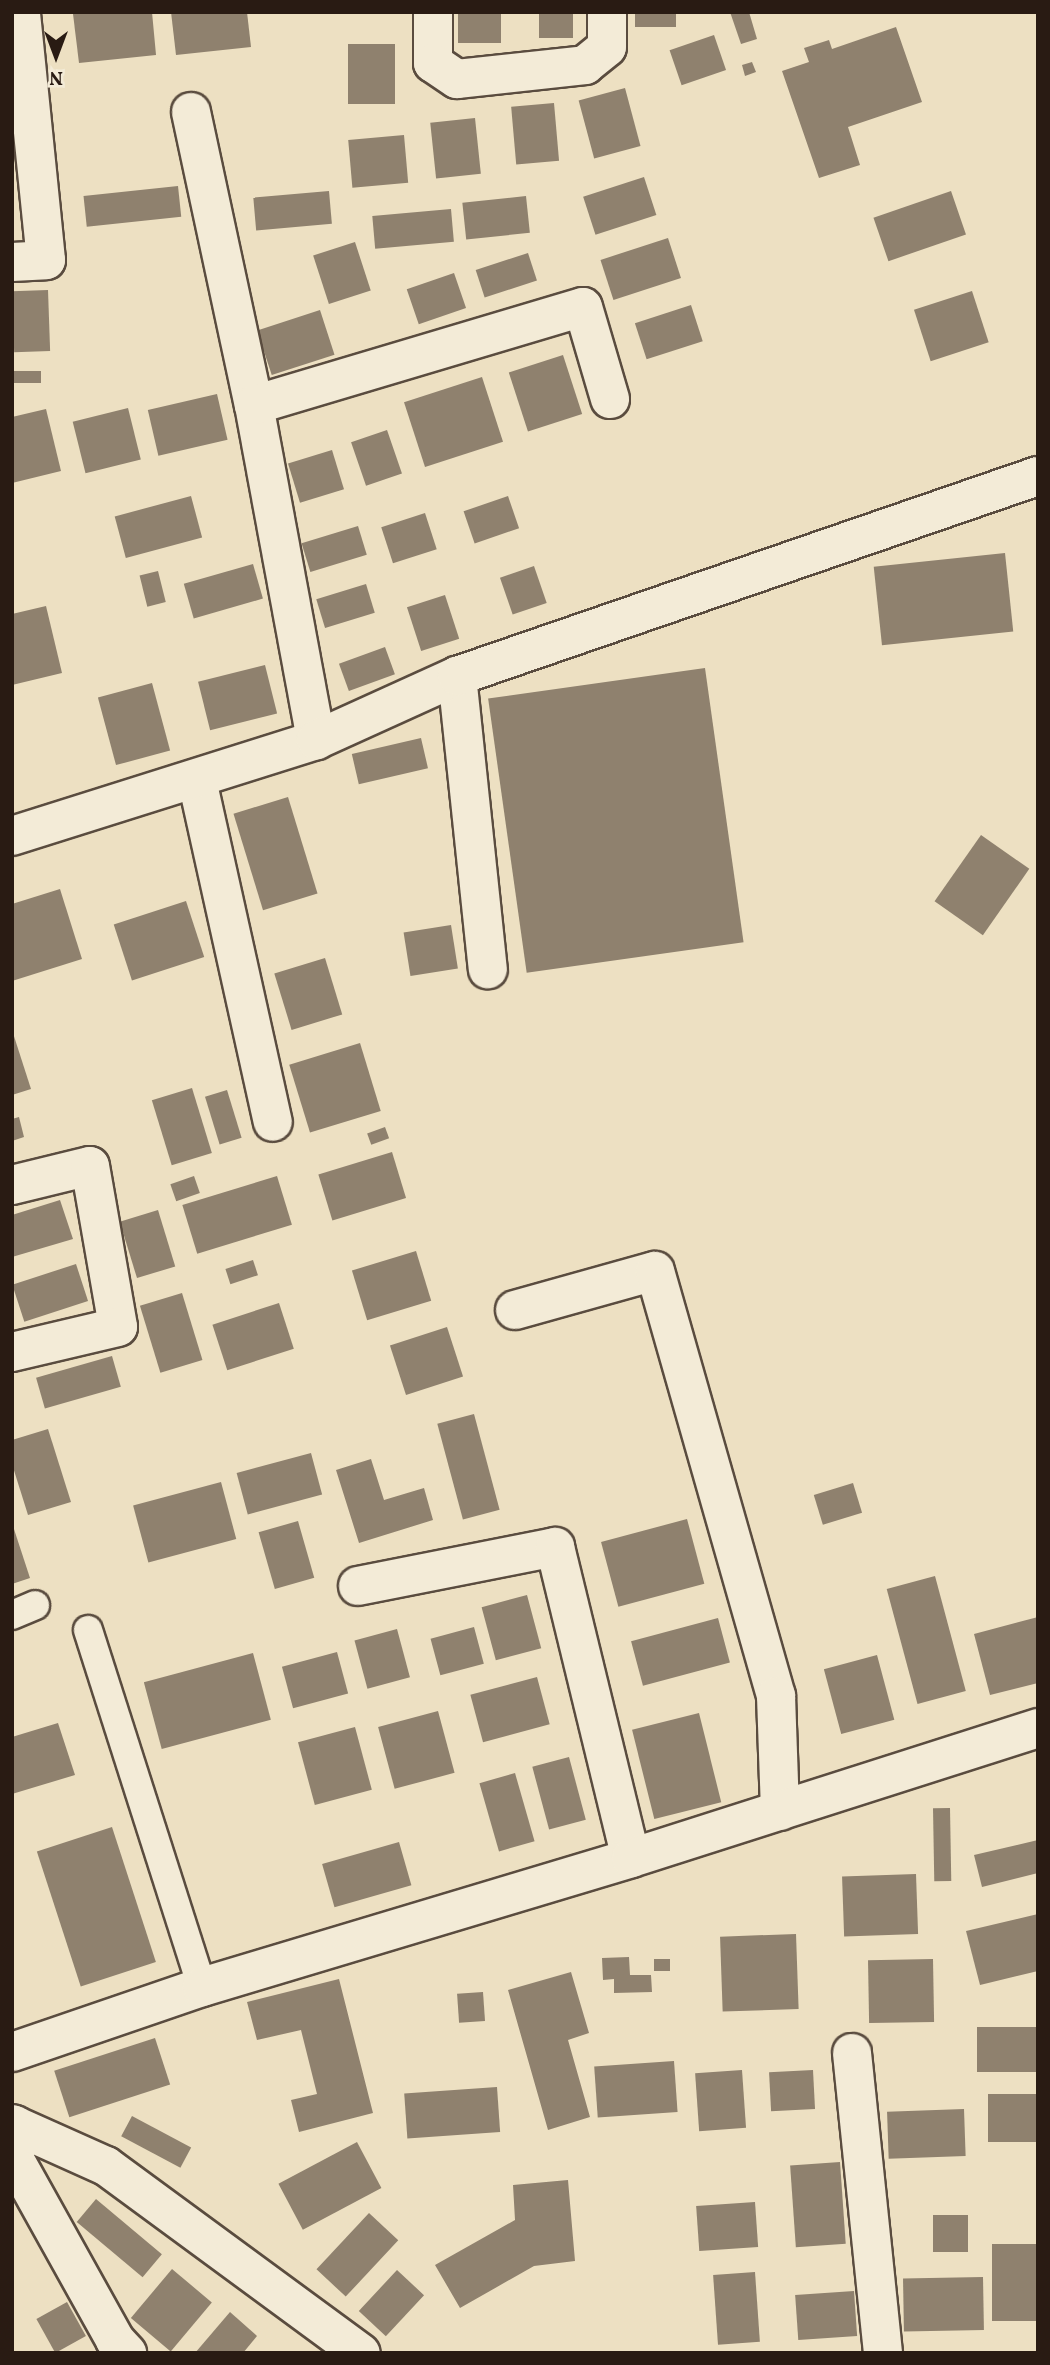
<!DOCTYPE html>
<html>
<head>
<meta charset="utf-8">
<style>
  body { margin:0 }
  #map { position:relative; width:1050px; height:2365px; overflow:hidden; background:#ede0c2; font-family:Vollkorn,serif }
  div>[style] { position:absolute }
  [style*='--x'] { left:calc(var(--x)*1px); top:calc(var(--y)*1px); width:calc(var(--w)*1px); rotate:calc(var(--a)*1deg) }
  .building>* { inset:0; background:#8f816e; transform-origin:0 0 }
  .roads { filter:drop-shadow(2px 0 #5a4c3f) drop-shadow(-2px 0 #5a4c3f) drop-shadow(0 2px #5a4c3f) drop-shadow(0 -2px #5a4c3f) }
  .service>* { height:28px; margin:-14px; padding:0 14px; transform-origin:14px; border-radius:14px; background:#f3ebd7 }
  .minor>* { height:38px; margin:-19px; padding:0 19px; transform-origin:19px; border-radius:19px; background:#f3ebd7 }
  .tertiary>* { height:38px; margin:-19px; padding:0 19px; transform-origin:19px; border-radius:19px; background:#f3ebd7 }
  span { translate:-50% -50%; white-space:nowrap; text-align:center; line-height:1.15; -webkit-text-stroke:6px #f3ebd7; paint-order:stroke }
  .frame { position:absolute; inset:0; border:14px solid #291b13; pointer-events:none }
  .north { position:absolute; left:21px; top:21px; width:70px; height:70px; -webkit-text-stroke:5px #f3ebd7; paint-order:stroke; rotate:180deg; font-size:19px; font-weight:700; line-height:28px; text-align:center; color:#291b13 }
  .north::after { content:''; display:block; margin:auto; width:24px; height:32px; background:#291b13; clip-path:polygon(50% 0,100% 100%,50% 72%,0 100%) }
</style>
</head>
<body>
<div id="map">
  <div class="building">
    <div style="clip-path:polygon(152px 12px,156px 55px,79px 63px,73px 14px)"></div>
    <div style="clip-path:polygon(171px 12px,247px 12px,251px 47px,176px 55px)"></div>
    <div style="left:458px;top:12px;width:43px;height:31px"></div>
    <div style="left:539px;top:12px;width:34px;height:26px"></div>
    <div style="left:635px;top:12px;width:41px;height:15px"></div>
    <div style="clip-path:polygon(730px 12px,749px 12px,757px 39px,741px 44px)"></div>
    <div style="clip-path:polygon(896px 27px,922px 102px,848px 127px,860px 165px,819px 178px,782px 71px,809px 62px,804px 48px,829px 40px,832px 49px)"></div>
    <div style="left:714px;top:35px;width:37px;height:47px;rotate:71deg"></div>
    <div style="left:348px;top:44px;width:47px;height:60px"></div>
    <div style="clip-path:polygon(752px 62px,756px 72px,745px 76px,742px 65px)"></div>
    <div style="left:625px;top:88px;width:60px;height:48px;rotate:75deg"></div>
    <div style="left:554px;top:103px;width:58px;height:43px;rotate:85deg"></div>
    <div style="left:475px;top:118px;width:56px;height:45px;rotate:84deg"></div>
    <div style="left:404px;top:135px;width:48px;height:56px;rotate:85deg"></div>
    <div style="left:644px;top:177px;width:40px;height:64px;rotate:72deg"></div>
    <div style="left:178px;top:186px;width:31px;height:95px;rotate:84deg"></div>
    <div style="left:329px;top:191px;width:33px;height:76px;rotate:85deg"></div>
    <div style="left:951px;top:191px;width:46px;height:82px;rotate:71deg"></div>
    <div style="left:526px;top:196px;width:37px;height:64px;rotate:84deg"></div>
    <div style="left:451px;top:209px;width:33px;height:79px;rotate:85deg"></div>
    <div style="left:668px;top:238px;width:42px;height:71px;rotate:72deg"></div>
    <div style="left:355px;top:242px;width:51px;height:44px;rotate:72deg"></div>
    <div style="left:528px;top:253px;width:29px;height:55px;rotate:72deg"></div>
    <div style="left:454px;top:273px;width:37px;height:50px;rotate:71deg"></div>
    <div style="left:48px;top:290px;width:61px;height:36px;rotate:88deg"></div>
    <div style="left:972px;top:291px;width:54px;height:61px;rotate:72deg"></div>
    <div style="left:691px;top:305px;width:38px;height:59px;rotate:72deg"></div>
    <div style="left:320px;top:310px;width:47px;height:66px;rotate:72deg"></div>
    <div style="left:563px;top:355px;width:62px;height:57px;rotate:72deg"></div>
    <div style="left:12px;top:371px;width:29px;height:12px"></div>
    <div style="left:482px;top:377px;width:68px;height:82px;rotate:72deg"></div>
    <div style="left:217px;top:394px;width:47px;height:71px;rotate:77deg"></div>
    <div style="left:128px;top:408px;width:53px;height:57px;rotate:76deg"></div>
    <div style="clip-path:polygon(46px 409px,61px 471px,12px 483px,12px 417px)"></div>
    <div style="left:387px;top:430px;width:46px;height:38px;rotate:71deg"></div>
    <div style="left:332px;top:450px;width:41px;height:46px;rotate:73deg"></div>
    <div style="left:191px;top:496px;width:43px;height:79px;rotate:75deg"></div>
    <div style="left:508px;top:496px;width:34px;height:47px;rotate:71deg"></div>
    <div style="left:425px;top:513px;width:38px;height:46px;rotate:72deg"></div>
    <div style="left:358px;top:526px;width:30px;height:59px;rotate:73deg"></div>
    <div style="left:1005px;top:553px;width:79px;height:132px;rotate:84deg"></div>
    <div style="left:253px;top:564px;width:36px;height:72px;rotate:74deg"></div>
    <div style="left:534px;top:566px;width:39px;height:36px;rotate:71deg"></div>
    <div style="left:158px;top:571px;width:32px;height:19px;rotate:76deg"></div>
    <div style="left:366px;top:584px;width:30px;height:52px;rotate:73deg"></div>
    <div style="left:445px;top:595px;width:46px;height:40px;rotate:72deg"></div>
    <div style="clip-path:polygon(46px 606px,62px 673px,12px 685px,12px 614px)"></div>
    <div style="left:385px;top:647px;width:29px;height:49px;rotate:70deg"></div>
    <div style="left:265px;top:665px;width:50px;height:69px;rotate:76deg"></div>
    <div style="left:705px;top:668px;width:277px;height:219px;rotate:82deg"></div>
    <div style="left:152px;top:683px;width:70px;height:56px;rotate:75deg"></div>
    <div style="left:421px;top:738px;width:31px;height:71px;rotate:77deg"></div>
    <div style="left:288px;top:797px;width:101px;height:57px;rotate:73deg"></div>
    <div style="left:981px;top:835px;width:59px;height:81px;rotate:35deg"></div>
    <div style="clip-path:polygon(60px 889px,82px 959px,12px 981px,12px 904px)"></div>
    <div style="left:186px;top:901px;width:59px;height:76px;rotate:72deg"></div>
    <div style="left:451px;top:925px;width:44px;height:48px;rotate:81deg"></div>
    <div style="left:325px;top:958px;width:59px;height:53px;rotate:73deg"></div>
    <div style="clip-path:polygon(12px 1030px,31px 1089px,12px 1095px)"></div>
    <div style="left:360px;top:1043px;width:71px;height:74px;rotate:73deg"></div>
    <div style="left:192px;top:1088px;width:68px;height:42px;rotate:73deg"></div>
    <div style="left:227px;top:1090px;width:50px;height:23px;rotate:73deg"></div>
    <div style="clip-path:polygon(19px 1117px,24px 1137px,12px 1141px,12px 1119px)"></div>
    <div style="left:385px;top:1127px;width:12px;height:19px;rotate:70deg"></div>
    <div style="left:392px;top:1152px;width:48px;height:77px;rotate:73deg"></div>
    <div style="left:194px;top:1176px;width:18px;height:25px;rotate:71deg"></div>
    <div style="left:277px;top:1176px;width:51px;height:99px;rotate:73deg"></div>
    <div style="clip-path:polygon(60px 1200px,73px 1239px,12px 1257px,12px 1215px)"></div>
    <div style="left:158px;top:1210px;width:59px;height:40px;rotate:73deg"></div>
    <div style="left:416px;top:1251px;width:52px;height:67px;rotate:73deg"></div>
    <div style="left:253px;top:1260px;width:16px;height:29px;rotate:72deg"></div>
    <div style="left:76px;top:1264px;width:39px;height:67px;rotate:72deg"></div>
    <div style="left:182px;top:1293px;width:70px;height:44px;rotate:73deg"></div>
    <div style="left:279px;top:1303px;width:48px;height:70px;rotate:72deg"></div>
    <div style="left:447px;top:1327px;width:52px;height:60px;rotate:72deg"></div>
    <div style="left:112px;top:1356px;width:32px;height:79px;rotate:74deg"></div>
    <div style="left:474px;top:1414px;width:99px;height:38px;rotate:75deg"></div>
    <div style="clip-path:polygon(48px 1429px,71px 1502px,28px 1515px,12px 1464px,12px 1440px)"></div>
    <div style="left:311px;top:1453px;width:43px;height:77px;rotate:75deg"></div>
    <div style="clip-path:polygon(371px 1459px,384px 1500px,424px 1488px,433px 1520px,359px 1543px,336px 1470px)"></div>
    <div style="left:221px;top:1482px;width:59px;height:91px;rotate:75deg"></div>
    <div style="left:853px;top:1483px;width:31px;height:41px;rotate:73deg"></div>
    <div style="left:687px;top:1519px;width:67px;height:89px;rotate:75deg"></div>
    <div style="left:298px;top:1521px;width:59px;height:41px;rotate:74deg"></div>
    <div style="clip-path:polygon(12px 1523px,30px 1578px,12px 1584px)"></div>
    <div style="left:935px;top:1576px;width:119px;height:50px;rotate:75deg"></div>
    <div style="left:527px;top:1595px;width:55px;height:47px;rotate:75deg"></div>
    <div style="clip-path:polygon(1038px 1617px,1038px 1683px,990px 1695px,974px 1634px)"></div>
    <div style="left:718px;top:1618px;width:46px;height:90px;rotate:75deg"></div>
    <div style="left:474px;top:1627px;width:38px;height:45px;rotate:75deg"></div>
    <div style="left:397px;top:1629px;width:50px;height:44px;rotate:75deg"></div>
    <div style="left:337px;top:1652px;width:43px;height:57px;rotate:75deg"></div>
    <div style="left:253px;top:1653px;width:69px;height:113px;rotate:75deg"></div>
    <div style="left:877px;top:1655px;width:67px;height:55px;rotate:75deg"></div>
    <div style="left:537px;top:1677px;width:49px;height:69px;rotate:75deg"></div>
    <div style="left:438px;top:1711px;width:64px;height:62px;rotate:75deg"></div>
    <div style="left:699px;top:1713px;width:92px;height:69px;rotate:76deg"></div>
    <div style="clip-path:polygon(58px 1723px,75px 1775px,12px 1794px,12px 1737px)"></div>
    <div style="left:355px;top:1727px;width:65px;height:59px;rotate:75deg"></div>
    <div style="left:569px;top:1757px;width:65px;height:38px;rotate:75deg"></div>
    <div style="left:515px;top:1773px;width:71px;height:37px;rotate:74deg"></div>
    <div style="left:950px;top:1808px;width:73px;height:17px;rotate:89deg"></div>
    <div style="left:112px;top:1827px;width:142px;height:79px;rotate:72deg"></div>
    <div style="clip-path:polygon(1038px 1840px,1038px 1873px,982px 1887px,974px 1855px)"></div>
    <div style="left:399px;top:1842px;width:45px;height:80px;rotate:74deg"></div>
    <div style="left:916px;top:1874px;width:60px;height:74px;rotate:88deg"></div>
    <div style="clip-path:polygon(1038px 1914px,1038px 1971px,980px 1985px,966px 1931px)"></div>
    <div style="left:796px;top:1934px;width:75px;height:76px;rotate:88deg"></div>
    <div style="clip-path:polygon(629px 1957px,630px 1975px,651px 1975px,652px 1992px,614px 1993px,614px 1979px,603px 1980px,602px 1958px)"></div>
    <div style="left:654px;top:1959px;width:16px;height:12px"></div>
    <div style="left:933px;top:1959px;width:63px;height:65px;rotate:89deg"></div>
    <div style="clip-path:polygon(571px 1972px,589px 2033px,568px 2040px,590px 2117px,548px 2130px,508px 1990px)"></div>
    <div style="clip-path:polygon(339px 1979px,373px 2113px,299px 2132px,291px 2100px,317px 2094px,301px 2030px,257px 2040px,247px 2002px)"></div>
    <div style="left:483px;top:1992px;width:29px;height:26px;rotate:86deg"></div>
    <div style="left:1038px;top:2027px;width:45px;height:61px;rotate:90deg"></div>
    <div style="left:155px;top:2038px;width:49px;height:106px;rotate:72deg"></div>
    <div style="left:674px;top:2061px;width:51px;height:80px;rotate:86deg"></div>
    <div style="left:742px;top:2070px;width:58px;height:47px;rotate:86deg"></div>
    <div style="left:813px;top:2070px;width:39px;height:44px;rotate:87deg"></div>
    <div style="left:497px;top:2087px;width:45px;height:93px;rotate:86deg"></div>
    <div style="left:1038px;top:2094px;width:48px;height:50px;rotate:90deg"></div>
    <div style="left:964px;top:2109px;width:47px;height:77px;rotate:88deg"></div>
    <div style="left:132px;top:2116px;width:67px;height:23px;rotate:28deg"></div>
    <div style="left:357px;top:2142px;width:52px;height:89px;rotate:62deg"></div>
    <div style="left:840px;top:2162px;width:82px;height:50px;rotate:86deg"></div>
    <div style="clip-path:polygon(568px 2180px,575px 2261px,534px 2266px,460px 2308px,435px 2265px,515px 2220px,513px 2185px)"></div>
    <div style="left:96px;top:2199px;width:86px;height:30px;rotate:40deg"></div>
    <div style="left:755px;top:2202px;width:45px;height:59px;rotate:86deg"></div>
    <div style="left:369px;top:2213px;width:40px;height:77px;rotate:43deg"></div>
    <div style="left:968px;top:2215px;width:37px;height:35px;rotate:90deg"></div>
    <div style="left:1038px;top:2244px;width:77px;height:46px;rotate:90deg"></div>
    <div style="left:172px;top:2269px;width:52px;height:64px;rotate:40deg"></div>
    <div style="left:397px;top:2270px;width:37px;height:56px;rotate:43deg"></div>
    <div style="left:755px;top:2272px;width:70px;height:42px;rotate:86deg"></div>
    <div style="left:983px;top:2277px;width:53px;height:80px;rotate:89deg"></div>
    <div style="left:854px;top:2291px;width:45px;height:59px;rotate:86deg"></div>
    <div style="left:67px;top:2302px;width:39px;height:35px;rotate:61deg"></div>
    <div style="clip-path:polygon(230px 2312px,257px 2336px,243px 2353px,195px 2353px)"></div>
  </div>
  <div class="roads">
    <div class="service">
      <div style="--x:12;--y:1615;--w:25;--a:-23"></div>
      <div style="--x:88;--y:1630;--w:375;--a:72.3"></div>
    </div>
    <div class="minor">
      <div style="--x:433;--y:12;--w:51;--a:90"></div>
      <div style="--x:433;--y:63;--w:29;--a:34"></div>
      <div style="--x:457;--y:79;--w:129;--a:-6.2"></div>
      <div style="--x:585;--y:65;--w:28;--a:-39"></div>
      <div style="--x:607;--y:47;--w:35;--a:-90"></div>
      <div style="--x:191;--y:112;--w:300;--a:77.9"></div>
      <div style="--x:254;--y:405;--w:341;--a:79.5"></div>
      <div style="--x:12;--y:262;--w:34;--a:-3"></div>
      <div style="--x:46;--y:260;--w:249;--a:-95.8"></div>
      <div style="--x:254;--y:405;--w:343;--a:-16.6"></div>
      <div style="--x:583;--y:307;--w:96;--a:73.6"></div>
      <div style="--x:457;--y:676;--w:295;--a:84"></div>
      <div style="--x:197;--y:780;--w:350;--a:77.5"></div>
      <div style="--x:12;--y:836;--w:319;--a:-17.5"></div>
      <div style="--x:316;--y:740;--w:155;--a:-24.4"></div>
      <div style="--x:457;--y:676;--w:614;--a:-19"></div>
      <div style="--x:12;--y:1185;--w:80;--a:-13.7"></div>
      <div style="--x:90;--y:1166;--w:163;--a:80.1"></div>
      <div style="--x:118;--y:1327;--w:109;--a:166.7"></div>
      <div style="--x:515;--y:1310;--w:145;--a:-15.6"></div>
      <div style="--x:655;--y:1271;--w:442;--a:74.1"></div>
      <div style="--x:776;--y:1696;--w:115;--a:88"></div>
      <div style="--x:358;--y:1586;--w:201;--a:-11.2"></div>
      <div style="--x:555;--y:1547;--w:320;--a:76.3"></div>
      <div style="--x:12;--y:2052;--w:201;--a:-18.9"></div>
      <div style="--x:202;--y:1987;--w:448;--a:-16.7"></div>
      <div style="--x:631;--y:1858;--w:427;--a:-17.7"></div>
      <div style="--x:852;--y:2053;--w:302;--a:84.1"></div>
      <div style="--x:15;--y:2125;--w:35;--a:90"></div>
      <div style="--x:15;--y:2160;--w:206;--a:60.9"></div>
      <div style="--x:115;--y:2340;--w:18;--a:47"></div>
    </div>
    <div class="tertiary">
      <div style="--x:12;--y:2124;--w:103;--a:24.1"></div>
      <div style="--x:106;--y:2166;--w:316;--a:36.3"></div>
    </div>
  </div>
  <div class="frame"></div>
  <div class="north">N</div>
</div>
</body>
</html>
